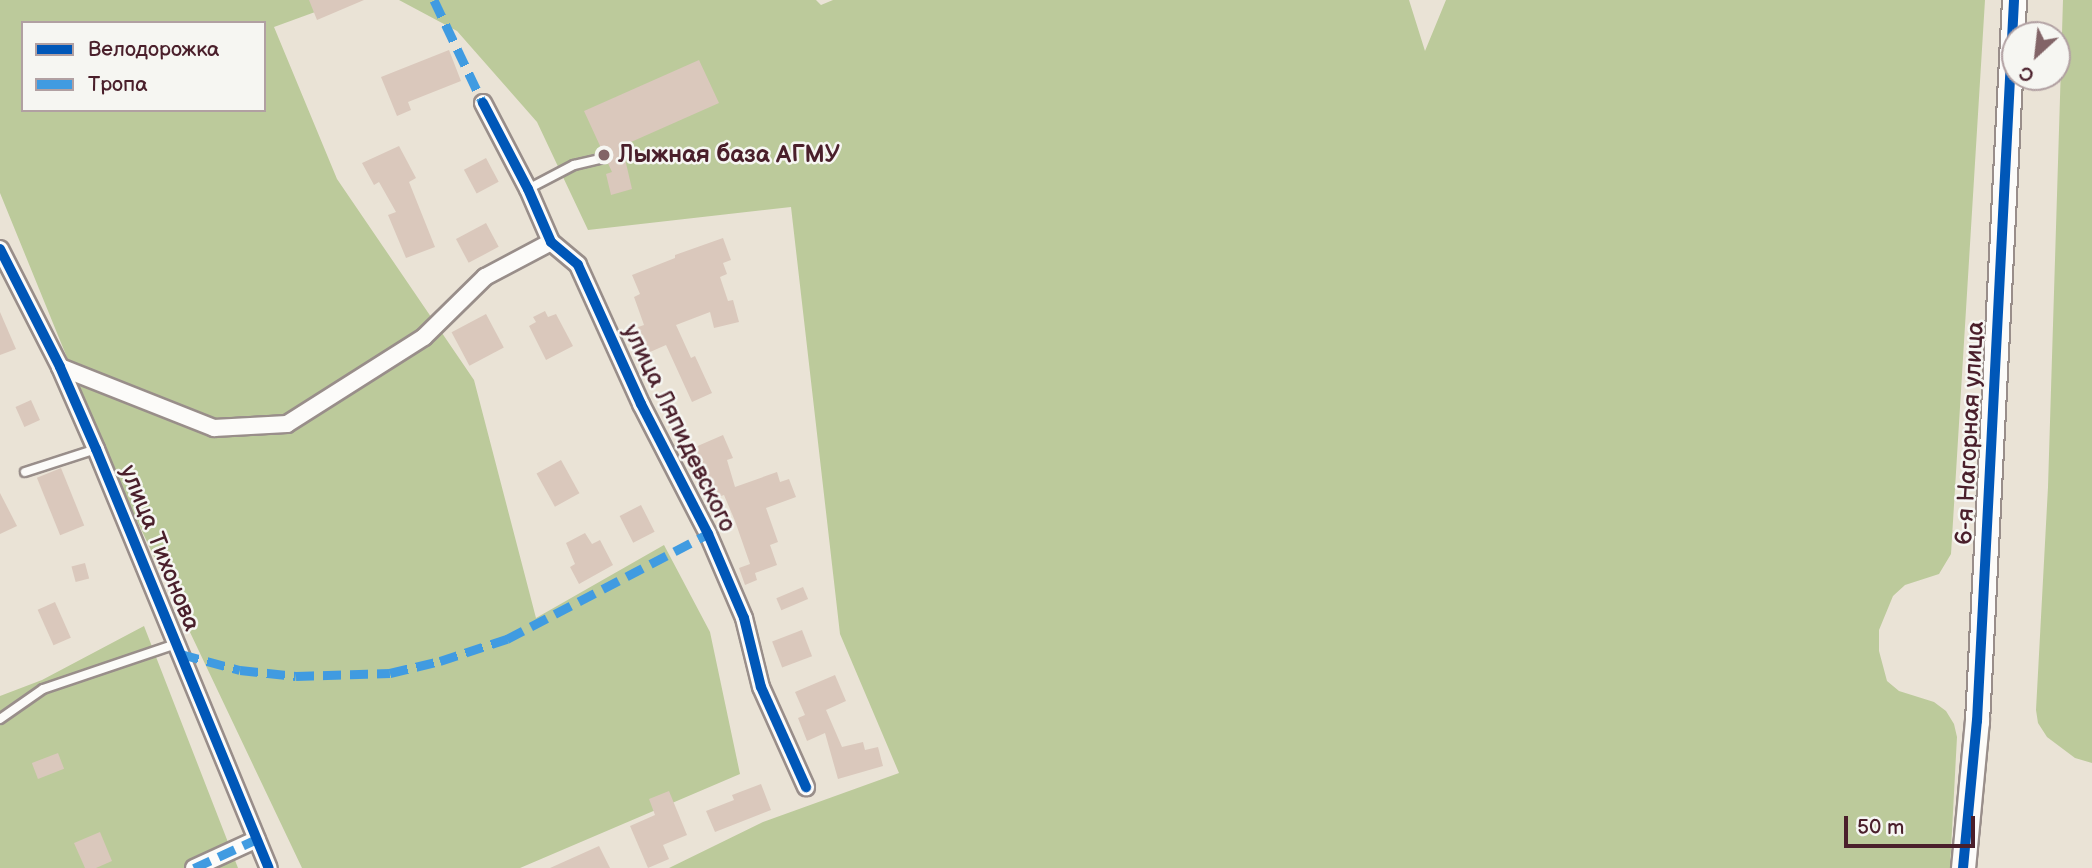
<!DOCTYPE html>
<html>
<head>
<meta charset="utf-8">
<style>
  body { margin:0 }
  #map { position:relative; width:2092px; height:868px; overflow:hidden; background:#eae3d6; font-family:"Balsamiq Sans",sans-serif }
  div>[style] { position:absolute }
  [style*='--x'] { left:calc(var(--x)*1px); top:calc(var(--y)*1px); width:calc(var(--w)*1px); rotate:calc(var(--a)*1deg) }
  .forest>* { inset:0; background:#bcca9b }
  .building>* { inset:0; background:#dac8bc; transform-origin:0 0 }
  .roads { filter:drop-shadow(2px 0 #998e8a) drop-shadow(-2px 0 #998e8a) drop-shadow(0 2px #998e8a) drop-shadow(0 -2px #998e8a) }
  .lane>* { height:8px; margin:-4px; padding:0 4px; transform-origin:4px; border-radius:4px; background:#fcfbf9 }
  .street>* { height:16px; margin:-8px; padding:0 8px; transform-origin:8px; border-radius:8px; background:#fcfbf9 }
  .secondary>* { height:23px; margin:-11.5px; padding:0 11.5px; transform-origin:11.5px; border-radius:11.5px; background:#fcfbf9 }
  .quiet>* { height:9px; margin-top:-4.5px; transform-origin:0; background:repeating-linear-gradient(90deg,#409be1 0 18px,transparent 0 27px) }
  .cycleway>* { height:10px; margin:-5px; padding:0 5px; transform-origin:5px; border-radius:5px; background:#0057b8 }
  .dots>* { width:19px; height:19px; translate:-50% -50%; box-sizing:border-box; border:4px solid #f6f6f2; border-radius:50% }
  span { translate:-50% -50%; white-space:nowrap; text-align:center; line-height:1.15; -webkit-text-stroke:5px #f6f6f2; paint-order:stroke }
  .poi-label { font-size:24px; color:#4a1f2b; font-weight:700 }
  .left { translate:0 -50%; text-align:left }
  .street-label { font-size:24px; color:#4a1f2b }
  .legend { position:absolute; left:21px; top:21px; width:245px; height:91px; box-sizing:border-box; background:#f6f6f2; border:2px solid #b1a0a2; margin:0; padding:9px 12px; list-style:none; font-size:21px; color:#4a1f2b }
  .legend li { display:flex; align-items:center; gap:14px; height:35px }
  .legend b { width:35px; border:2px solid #b1a0a2 }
  .north { position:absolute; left:2001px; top:21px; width:70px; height:70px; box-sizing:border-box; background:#f6f6f2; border:2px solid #b1a0a2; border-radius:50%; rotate:207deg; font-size:19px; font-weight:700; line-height:28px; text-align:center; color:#4a1f2b }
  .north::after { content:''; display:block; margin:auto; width:24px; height:32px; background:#826467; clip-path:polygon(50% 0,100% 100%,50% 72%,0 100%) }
  .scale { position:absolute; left:1844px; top:816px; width:131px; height:32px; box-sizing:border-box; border:4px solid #4a1f2b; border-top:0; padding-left:9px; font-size:21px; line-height:24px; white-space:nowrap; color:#4a1f2b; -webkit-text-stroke:5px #f6f6f2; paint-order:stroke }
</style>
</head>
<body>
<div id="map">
  <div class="forest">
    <div style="clip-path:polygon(evenodd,0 0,348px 0,274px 27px,337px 179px,474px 380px,536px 618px,664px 545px,710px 632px,740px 774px,520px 868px,302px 868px,112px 468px,0 193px,0 0,23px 23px,264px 23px,264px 110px,23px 110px,23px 23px)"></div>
    <div style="clip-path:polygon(399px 0,816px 0,821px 5px,833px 0,1409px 0,1425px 51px,1446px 0,1985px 0,1951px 554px,1939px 574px,1905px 585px,1893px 596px,1879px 630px,1879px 651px,1887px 681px,1899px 691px,1934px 702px,1946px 711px,1954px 724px,1957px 737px,1950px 868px,669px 868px,763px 822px,899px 773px,840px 634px,791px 207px,588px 230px,537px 122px,457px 31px)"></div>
    <div style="clip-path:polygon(2063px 0,2092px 0,2092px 763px,2075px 758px,2047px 737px,2038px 723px,2036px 710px,2048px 487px)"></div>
    <div style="clip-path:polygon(144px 626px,238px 868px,0 868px,0 696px,42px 680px)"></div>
  </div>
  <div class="building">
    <div style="clip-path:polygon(309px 0,364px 0,317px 20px)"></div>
    <div style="clip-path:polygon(449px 50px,461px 81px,408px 102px,411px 110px,397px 116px,381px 77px)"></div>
    <div style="clip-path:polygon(699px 60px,719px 103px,622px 146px,632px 189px,611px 195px,606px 174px,612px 172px,584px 111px)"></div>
    <div style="clip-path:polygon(399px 146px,416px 178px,409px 182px,435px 247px,406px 258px,388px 215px,396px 212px,379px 182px,374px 185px,362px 163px)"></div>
    <div style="left:486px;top:158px;width:27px;height:25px;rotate:62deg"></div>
    <div style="left:486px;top:223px;width:27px;height:34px;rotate:62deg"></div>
    <div style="clip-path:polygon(723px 238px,731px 260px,723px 263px,727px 274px,720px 277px,728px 301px,733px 300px,739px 322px,714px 328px,710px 312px,676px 325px,691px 358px,695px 356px,712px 393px,692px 402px,666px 345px,650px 352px,638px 327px,644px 325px,634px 297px,640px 294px,632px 275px,675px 258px,675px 255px)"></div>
    <div style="clip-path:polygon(545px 311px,548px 317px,556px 314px,573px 346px,546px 360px,529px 326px,536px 322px,533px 317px)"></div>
    <div style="clip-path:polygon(0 312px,16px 349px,0 355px)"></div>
    <div style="left:486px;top:314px;width:38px;height:39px;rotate:62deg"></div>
    <div style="left:31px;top:400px;width:22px;height:17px;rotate:66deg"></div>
    <div style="clip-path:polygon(723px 435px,733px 458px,727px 460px,735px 487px,777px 472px,780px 482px,789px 479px,796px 497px,766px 508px,778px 542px,770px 545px,777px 565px,755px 573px,757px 580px,745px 585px,739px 568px,750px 564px,735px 521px,724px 495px,709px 500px,703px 480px,707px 479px,693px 448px)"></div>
    <div style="left:561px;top:460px;width:38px;height:28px;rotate:61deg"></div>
    <div style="left:61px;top:468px;width:62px;height:26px;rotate:68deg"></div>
    <div style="clip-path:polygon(0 493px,17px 526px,0 534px)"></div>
    <div style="left:641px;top:505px;width:30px;height:24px;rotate:63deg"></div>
    <div style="clip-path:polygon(585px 533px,592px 544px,600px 540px,613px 565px,579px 584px,570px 567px,575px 564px,566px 543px)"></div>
    <div style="left:85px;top:563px;width:16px;height:14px;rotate:75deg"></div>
    <div style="left:803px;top:587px;width:13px;height:29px;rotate:67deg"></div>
    <div style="left:55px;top:602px;width:39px;height:19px;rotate:66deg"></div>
    <div style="left:802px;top:630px;width:28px;height:32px;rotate:69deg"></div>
    <div style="clip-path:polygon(835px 675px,846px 701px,826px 710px,842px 747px,863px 742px,865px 750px,878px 747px,883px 766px,838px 779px,825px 733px,807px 741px,798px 718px,805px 715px,795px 692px)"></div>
    <div style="left:58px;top:753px;width:17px;height:28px;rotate:69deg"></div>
    <div style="clip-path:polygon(761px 784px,771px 810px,715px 832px,706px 811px,734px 800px,732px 795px)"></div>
    <div style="clip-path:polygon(669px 791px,687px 835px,663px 845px,669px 859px,648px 868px,630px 826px,655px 815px,649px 799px)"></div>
    <div style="clip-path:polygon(100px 832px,112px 861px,96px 868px,85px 868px,74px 843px)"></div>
    <div style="clip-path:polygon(599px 846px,610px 868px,550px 868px)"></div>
  </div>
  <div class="roads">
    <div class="lane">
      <div style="--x:528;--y:189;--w:52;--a:-27.6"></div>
      <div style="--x:574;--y:165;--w:27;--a:-13"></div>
      <div style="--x:25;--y:472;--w:75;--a:-17.9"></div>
      <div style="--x:0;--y:719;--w:52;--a:-34.9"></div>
      <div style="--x:43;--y:689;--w:140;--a:-18.7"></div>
    </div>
    <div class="street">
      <div style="--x:483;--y:103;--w:97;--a:62.4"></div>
      <div style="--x:528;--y:189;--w:58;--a:66.5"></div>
      <div style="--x:551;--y:242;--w:35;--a:40"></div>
      <div style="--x:578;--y:265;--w:153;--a:65.6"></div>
      <div style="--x:641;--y:404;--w:146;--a:62.7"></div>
      <div style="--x:708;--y:534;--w:91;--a:66.8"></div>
      <div style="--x:744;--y:618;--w:71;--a:76.2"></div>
      <div style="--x:761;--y:687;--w:110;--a:65.8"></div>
      <div style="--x:0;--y:249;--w:132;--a:63"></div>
      <div style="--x:60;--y:367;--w:90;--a:66.3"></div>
      <div style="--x:96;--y:449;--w:453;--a:67.6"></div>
      <div style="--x:60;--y:367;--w:166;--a:21.6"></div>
      <div style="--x:214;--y:428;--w:73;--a:-3.1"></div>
      <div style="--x:287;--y:424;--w:162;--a:-32.4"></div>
      <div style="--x:424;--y:337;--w:86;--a:-44.5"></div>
      <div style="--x:485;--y:277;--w:75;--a:-27.9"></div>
      <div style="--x:194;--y:868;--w:69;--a:-24.7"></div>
    </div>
    <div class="secondary">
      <div style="--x:1963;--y:868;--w:148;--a:-84.6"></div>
      <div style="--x:1977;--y:721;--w:722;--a:-87.06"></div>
    </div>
  </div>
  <div class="quiet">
    <div style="--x:434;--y:0;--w:114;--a:64.6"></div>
    <div style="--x:181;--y:654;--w:61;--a:15.2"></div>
    <div style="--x:240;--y:670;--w:56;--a:6.1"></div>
    <div style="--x:296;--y:676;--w:94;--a:-1.8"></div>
    <div style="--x:390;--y:673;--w:51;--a:-13.5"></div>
    <div style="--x:440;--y:661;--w:71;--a:-18.2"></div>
    <div style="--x:507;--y:639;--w:227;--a:-27.6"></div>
    <div style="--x:194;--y:868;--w:69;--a:-24.7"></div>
  </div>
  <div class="cycleway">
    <div style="--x:483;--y:103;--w:97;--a:62.4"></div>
    <div style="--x:528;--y:189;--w:58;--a:66.5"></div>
    <div style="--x:551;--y:242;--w:35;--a:40"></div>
    <div style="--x:578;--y:265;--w:153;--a:65.6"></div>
    <div style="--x:641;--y:404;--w:146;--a:62.7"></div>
    <div style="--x:708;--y:534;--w:91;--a:66.8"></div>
    <div style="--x:744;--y:618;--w:71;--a:76.2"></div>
    <div style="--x:761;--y:687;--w:110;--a:65.8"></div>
    <div style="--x:0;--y:249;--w:132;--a:63"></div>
    <div style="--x:60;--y:367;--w:90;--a:66.3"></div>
    <div style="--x:96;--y:449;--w:453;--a:67.6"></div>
    <div style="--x:1963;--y:868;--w:148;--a:-84.6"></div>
    <div style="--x:1977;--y:721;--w:722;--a:-87.06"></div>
  </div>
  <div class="dots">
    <div style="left:604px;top:155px;background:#826467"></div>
  </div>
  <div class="poi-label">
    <span class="left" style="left:618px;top:155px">Лыжная база АГМУ</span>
  </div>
  <div class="street-label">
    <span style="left:679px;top:428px;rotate:64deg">улица Ляпидевского</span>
    <span style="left:1970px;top:433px;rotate:-87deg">6-я Нагорная улица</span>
    <span style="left:160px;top:548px;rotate:68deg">улица Тихонова</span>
  </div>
  <ul class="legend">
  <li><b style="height:9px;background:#0057b8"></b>Велодорожка</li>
  <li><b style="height:9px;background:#409be1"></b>Тропа</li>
  </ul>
  <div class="north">С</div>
  <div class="scale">50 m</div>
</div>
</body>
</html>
